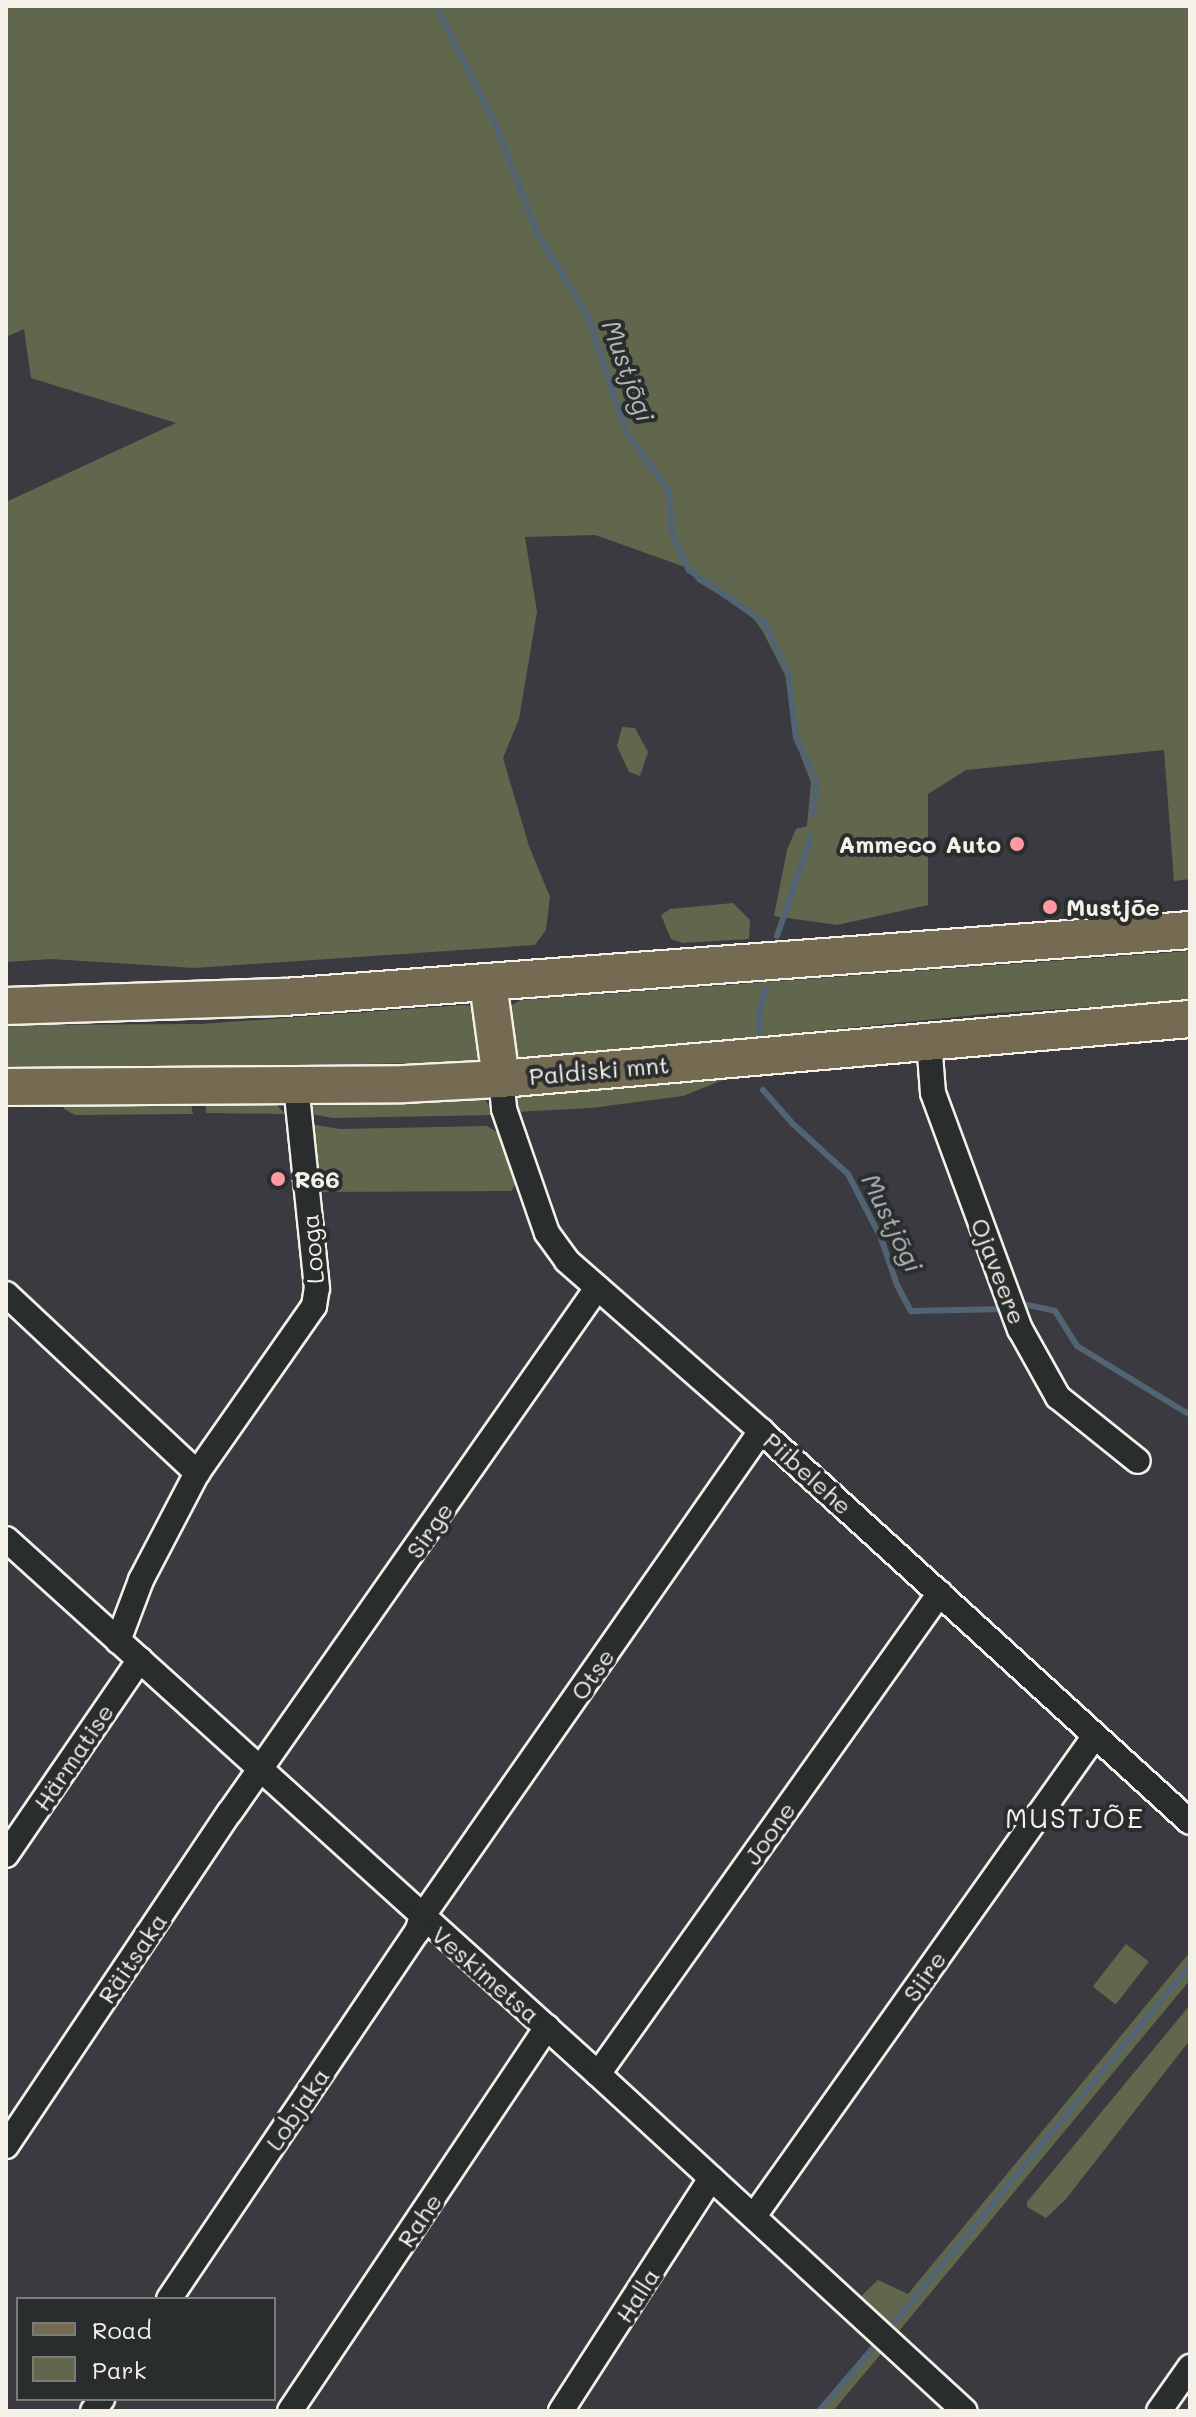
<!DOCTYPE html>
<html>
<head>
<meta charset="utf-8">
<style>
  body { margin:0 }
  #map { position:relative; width:1196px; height:2417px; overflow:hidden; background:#3a3a40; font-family:Mali,sans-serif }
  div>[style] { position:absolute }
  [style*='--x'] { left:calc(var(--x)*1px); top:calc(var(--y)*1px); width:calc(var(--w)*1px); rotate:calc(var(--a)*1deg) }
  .green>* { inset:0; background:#61674d; transform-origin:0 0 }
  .stream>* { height:6px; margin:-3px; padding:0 3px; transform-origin:3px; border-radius:3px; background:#526474 }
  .roads { filter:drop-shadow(2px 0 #f4f1e8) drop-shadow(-2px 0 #f4f1e8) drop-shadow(0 2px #f4f1e8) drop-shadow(0 -2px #f4f1e8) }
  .minor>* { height:24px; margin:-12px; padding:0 12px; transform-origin:12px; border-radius:12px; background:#2a2d2e }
  .primary>* { height:36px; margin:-18px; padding:0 18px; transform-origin:18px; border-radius:18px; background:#746b52 }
  .dots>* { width:22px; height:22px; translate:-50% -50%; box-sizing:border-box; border:4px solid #2a2d2e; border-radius:50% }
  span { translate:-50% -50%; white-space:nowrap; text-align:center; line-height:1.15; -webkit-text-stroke:8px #2a2d2e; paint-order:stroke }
  .poi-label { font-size:24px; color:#f4f1e8; font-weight:700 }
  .right { translate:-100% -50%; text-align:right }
  .left { translate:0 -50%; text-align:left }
  .street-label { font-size:24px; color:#f4f1e8 }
  .water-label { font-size:26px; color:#b3b9ba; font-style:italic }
  .quarter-label { font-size:28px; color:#f4f1e8; letter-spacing:2px }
  .frame { position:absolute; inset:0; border:8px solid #f4f1e8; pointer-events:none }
  .legend { position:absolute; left:16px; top:2297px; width:260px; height:104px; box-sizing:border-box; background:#2a2d2e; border:2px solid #7b7b78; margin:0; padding:10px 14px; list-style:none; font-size:24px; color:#f4f1e8 }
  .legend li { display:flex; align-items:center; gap:16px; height:40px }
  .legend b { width:40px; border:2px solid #7b7b78 }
</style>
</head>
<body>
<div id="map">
  <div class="green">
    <div style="clip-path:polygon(6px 6px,1190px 6px,1190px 879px,1174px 881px,1164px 750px,966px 770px,928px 794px,928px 905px,837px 925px,774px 916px,787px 850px,796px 829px,807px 826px,811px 782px,801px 757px,787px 679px,762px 630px,749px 613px,698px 582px,685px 567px,595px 535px,525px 537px,537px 612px,519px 719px,503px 758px,529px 846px,550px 897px,546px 930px,535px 945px,194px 968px,51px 959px,6px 962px,6px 502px,176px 423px,31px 378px,24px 329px,6px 337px)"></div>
    <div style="clip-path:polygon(622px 727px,635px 728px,648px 752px,640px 776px,629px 772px,617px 746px)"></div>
    <div style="clip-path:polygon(733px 903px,750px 920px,749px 939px,683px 943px,671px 939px,661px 915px,670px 909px)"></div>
    <div style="clip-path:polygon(1190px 951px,1190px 1001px,996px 1013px,547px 1058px,523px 1060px,512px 1055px,506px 1008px,521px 1000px)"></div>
    <div style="clip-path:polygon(465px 1005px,475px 1007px,485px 1058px,478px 1062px,6px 1070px,6px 1025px,201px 1024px)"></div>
    <div style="clip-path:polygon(723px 1076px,723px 1080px,683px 1096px,591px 1108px,515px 1112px,515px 1100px,520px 1095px)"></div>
    <div style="clip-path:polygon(484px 1098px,495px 1115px,332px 1118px,307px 1113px,317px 1101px)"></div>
    <div style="clip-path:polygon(210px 1102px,275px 1103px,285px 1114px,206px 1113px,206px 1104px)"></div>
    <div style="clip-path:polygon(187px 1103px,191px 1104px,193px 1114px,75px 1115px,64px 1109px,64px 1104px)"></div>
    <div style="clip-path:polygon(309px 1124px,340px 1129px,487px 1126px,498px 1133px,515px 1185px,511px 1191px,318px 1192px)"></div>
    <div style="left:1126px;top:1944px;width:29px;height:54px;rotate:38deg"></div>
    <div style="clip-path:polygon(1190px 1952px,1190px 1980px,894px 2337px,856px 2301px,878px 2280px,908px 2294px)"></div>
    <div style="clip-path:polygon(1190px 2005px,1190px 2040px,1066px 2199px,1046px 2218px,1027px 2207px,1027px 2202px)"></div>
    <div style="clip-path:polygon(873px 2348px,885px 2349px,833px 2411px,819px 2411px)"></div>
  </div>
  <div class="stream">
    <div style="--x:436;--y:6;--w:134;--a:63.4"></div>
    <div style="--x:496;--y:126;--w:117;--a:68.9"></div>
    <div style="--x:538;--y:235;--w:96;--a:58.6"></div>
    <div style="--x:588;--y:317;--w:123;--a:71.6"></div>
    <div style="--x:627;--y:434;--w:71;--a:53.6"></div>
    <div style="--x:669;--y:491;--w:43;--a:86"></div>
    <div style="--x:672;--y:534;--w:40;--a:65"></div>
    <div style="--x:689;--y:570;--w:93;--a:34.9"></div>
    <div style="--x:765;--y:623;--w:54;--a:64.9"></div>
    <div style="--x:788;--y:672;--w:66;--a:83.1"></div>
    <div style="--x:796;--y:738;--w:50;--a:65"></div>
    <div style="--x:817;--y:783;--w:32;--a:99"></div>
    <div style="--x:777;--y:936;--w:106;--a:-71.2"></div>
    <div style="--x:759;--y:1032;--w:24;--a:-88"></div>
    <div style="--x:760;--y:1008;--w:21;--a:-71"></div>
    <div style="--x:763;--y:1090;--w:45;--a:48.6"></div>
    <div style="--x:793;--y:1124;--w:74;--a:42.3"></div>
    <div style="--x:848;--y:1174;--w:72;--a:62.7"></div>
    <div style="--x:881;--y:1238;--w:50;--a:71.2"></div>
    <div style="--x:897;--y:1285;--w:30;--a:62"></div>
    <div style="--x:911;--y:1311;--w:94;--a:-1.2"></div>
    <div style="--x:1023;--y:1304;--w:33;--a:12"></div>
    <div style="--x:1055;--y:1311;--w:41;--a:57.8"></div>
    <div style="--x:1077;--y:1346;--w:132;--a:31.4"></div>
    <div style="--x:895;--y:2322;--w:463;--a:-50.4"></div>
    <div style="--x:819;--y:2411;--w:83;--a:-49.4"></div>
  </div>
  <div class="roads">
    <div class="minor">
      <div style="--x:929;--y:1041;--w:52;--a:85.6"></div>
      <div style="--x:933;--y:1093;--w:252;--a:69.8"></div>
      <div style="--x:1020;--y:1329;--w:78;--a:60.8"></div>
      <div style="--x:1058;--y:1397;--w:102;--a:38.7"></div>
      <div style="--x:501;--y:1079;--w:30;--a:84"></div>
      <div style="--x:504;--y:1109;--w:131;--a:70.9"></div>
      <div style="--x:547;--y:1233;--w:34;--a:54"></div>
      <div style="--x:567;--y:1261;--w:258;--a:41.2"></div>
      <div style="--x:761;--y:1431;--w:580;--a:42.35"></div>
      <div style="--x:6;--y:1294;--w:262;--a:43.1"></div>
      <div style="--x:6;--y:1539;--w:798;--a:42.1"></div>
      <div style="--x:598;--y:2074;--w:498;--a:42.6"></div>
      <div style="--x:118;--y:1641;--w:65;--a:-69.3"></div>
      <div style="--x:141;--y:1580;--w:121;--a:-62.4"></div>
      <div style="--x:197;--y:1473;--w:204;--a:-55"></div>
      <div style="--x:314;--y:1306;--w:18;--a:-81"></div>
      <div style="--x:317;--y:1288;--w:204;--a:-95.9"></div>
      <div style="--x:6;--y:1855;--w:237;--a:-55.6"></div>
      <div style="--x:598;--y:2074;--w:590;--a:-54.59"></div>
      <div style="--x:6;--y:2146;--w:402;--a:-56.2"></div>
      <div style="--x:230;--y:1812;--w:640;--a:-54.99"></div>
      <div style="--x:754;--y:2216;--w:587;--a:-54.63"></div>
      <div style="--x:169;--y:2299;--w:443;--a:-56"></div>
      <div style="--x:417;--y:1932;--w:16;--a:-72"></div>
      <div style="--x:422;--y:1917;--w:593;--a:-55.1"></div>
      <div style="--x:93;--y:2411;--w:15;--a:-53"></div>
      <div style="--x:290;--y:2411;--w:462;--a:-56.2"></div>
      <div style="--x:561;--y:2411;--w:277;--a:-57.2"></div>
      <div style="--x:1159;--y:2411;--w:54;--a:-54.8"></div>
    </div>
    <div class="primary">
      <div style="--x:488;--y:983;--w:97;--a:82.3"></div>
      <div style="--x:6;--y:1006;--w:278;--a:-1.9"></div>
      <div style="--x:284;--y:997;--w:908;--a:-4.23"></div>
      <div style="--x:6;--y:1087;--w:398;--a:-0.4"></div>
      <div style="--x:404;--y:1084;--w:97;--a:-3"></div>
      <div style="--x:501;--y:1079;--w:692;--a:-4.98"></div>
    </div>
  </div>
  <div class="dots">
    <div style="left:1017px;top:844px;background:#ff9aa2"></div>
    <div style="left:1050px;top:907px;background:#ff9aa2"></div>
    <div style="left:278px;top:1179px;background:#ff9aa2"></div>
  </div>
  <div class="poi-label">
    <span class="right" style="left:1001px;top:844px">Ammeco Auto</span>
    <span class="left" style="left:1066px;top:907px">Mustjõe</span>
    <span class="left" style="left:294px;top:1179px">R66</span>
  </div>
  <div class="street-label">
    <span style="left:599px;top:1070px;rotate:-5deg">Paldiski mnt</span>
    <span style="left:312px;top:1249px;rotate:-95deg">Looga</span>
    <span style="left:999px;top:1271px;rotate:69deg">Ojaveere</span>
    <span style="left:808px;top:1473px;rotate:42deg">Piibelehe</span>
    <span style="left:429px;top:1530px;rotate:-55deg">Sirge</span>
    <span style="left:592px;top:1674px;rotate:-55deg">Otse</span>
    <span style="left:73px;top:1757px;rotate:-56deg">Härmatise</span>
    <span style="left:769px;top:1833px;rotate:-55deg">Joone</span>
    <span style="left:132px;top:1958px;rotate:-56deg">Räitsaka</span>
    <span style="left:486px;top:1974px;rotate:41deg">Veskimetsa</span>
    <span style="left:924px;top:1976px;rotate:-55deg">Siire</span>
    <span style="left:297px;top:2109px;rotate:-56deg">Lobjaka</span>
    <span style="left:419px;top:2220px;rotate:-56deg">Rahe</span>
    <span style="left:637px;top:2295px;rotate:-57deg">Halla</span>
  </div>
  <div class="water-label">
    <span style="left:628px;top:371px;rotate:70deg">Mustjõgi</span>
    <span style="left:892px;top:1223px;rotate:64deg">Mustjõgi</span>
  </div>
  <div class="quarter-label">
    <span style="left:1075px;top:1817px">MUSTJÕE</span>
  </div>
  <div class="frame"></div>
  <ul class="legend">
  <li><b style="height:10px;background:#746b52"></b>Road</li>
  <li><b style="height:22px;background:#61674d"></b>Park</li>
  </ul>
</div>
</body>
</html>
